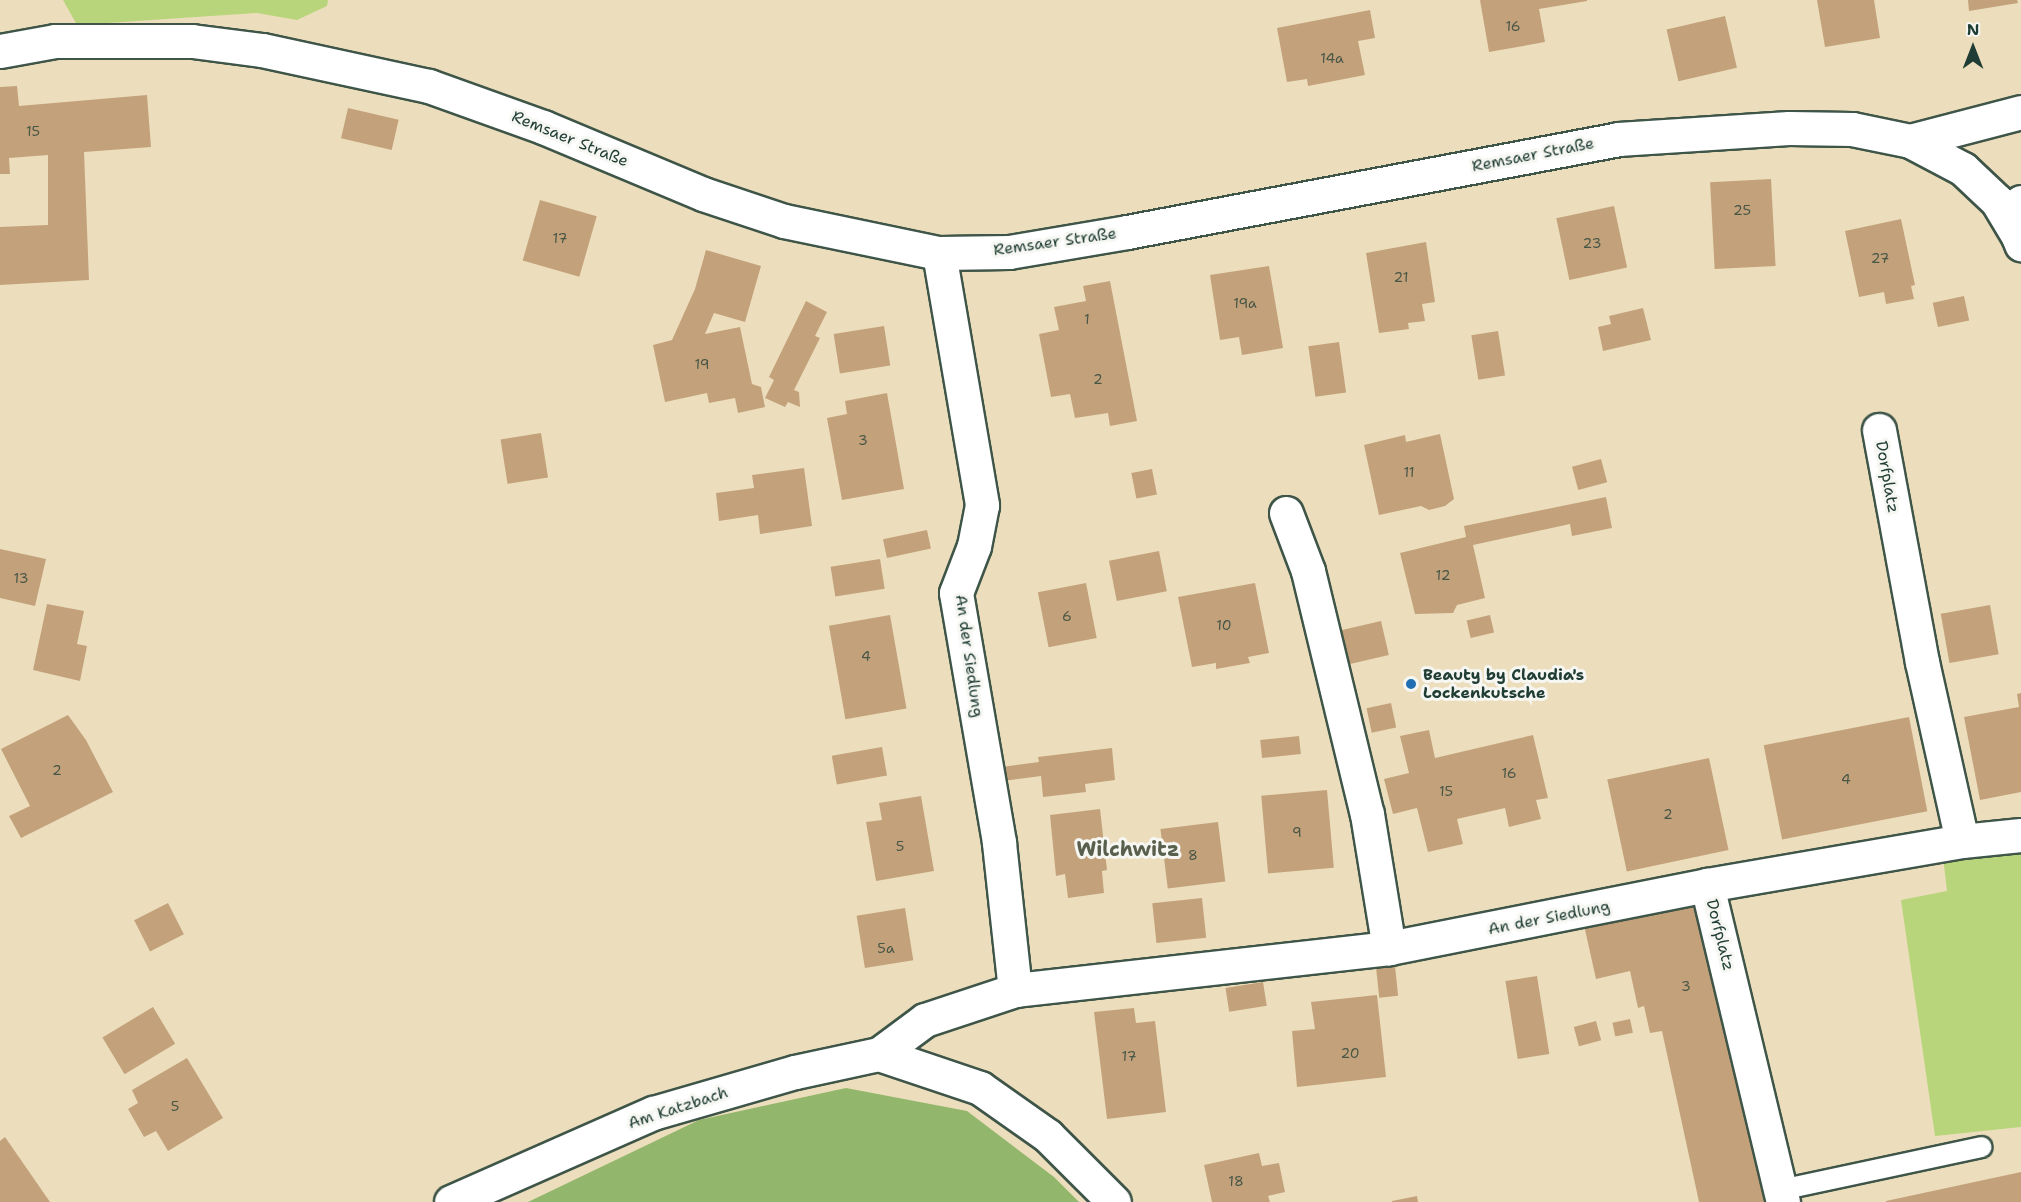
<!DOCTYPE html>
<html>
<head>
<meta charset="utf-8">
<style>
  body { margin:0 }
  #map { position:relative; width:2021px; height:1202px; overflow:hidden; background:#ecdebc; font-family:"Shantell Sans",sans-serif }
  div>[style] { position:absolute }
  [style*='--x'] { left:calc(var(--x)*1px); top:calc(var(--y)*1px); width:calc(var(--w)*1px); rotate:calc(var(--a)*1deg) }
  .green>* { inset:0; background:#b9d57b }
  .forest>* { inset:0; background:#92b66b }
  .building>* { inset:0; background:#c3a27b; transform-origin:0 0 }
  .roads { filter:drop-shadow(2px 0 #3e5548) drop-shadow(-2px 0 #3e5548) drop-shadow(0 2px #3e5548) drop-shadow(0 -2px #3e5548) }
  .lane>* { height:20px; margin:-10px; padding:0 10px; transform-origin:10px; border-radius:10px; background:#fff }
  .street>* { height:33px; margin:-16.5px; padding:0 16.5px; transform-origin:16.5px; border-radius:16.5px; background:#fff }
  .secondary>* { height:33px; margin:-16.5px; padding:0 16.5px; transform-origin:16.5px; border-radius:16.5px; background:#fff }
  .dots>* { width:16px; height:16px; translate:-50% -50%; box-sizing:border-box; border:3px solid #f6f6f2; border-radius:50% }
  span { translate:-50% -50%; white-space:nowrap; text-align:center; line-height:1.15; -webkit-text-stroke:6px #f6f6f2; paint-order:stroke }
  .number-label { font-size:14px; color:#485646 }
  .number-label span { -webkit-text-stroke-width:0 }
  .street-label { font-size:16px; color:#1f3d34 }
  .poi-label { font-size:16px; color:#1f3d34; font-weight:700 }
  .left { translate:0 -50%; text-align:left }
  .quarter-label { font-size:20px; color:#58604d; font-weight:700 }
  .north { position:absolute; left:1943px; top:18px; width:60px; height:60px; -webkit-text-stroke:4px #f6f6f2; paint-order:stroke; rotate:0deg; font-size:16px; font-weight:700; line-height:24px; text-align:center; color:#1f3d34 }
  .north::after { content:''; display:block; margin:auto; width:21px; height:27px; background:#1f3d34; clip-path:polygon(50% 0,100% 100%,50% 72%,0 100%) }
</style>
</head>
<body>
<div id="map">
  <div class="green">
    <div style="clip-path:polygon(63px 0,328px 0,327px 6px,297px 20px,257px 13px,77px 25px)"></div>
    <div style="clip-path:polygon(2021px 852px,2021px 1127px,1935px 1136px,1901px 900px,1947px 891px,1943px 857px)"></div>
  </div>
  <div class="forest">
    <div style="clip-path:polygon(846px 1088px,967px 1111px,1054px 1177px,1079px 1202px,528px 1202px,699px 1120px)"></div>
  </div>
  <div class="building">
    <div style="clip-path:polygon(1480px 0,1587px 0,1587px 1px,1539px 9px,1545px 42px,1489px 52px)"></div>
    <div style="clip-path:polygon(1817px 0,1874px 0,1880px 38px,1825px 47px)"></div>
    <div style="clip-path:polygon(1968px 0,2017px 0,2018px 3px,1969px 11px)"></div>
    <div style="clip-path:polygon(1370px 10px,1375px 38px,1358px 41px,1365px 75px,1308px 86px,1307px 79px,1287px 82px,1277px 28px)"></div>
    <div style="left:1725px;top:16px;width:53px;height:60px;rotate:77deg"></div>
    <div style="clip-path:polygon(17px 86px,19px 106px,147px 95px,151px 147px,84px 152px,89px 280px,0 285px,0 227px,48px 225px,48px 155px,9px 158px,10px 174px,0 174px,0 87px)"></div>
    <div style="left:348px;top:108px;width:52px;height:31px;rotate:13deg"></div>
    <div style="left:1771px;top:179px;width:87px;height:61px;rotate:87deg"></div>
    <div style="left:540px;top:200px;width:59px;height:63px;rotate:16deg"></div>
    <div style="left:1614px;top:206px;width:63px;height:59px;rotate:78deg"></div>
    <div style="clip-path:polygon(1901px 219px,1915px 285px,1911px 286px,1914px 299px,1886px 304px,1884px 292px,1859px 297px,1845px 231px)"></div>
    <div style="clip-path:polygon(1426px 242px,1435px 302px,1422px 304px,1425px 321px,1408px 323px,1409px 329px,1379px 333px,1366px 253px)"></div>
    <div style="clip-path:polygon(706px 250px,761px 266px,745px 322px,714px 313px,705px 334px,740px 327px,752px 384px,761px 387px,765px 407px,738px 413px,735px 398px,709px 403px,707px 393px,665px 402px,653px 345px,672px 340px,695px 289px)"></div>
    <div style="clip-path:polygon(1269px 266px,1283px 348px,1242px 355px,1239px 337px,1220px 340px,1210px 275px)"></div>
    <div style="clip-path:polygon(1110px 281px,1137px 421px,1110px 426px,1108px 413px,1075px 418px,1070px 394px,1051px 397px,1039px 334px,1059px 330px,1054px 307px,1086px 301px,1083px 286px)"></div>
    <div style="left:1964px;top:296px;width:25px;height:32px;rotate:78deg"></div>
    <div style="clip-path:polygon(806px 301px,827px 312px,815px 336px,820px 338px,794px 390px,799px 392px,800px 407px,788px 402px,785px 407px,765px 398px,774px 380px,769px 377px)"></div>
    <div style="clip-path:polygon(1643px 308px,1651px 340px,1603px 351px,1598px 327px,1611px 324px,1609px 316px)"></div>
    <div style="left:884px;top:326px;width:40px;height:51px;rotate:81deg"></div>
    <div style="left:1498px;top:331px;width:45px;height:27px;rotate:81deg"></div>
    <div style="left:1339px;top:342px;width:51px;height:31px;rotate:82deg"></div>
    <div style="clip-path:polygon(887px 393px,904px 489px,842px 500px,827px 418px,847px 414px,845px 401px)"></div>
    <div style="left:541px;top:433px;width:45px;height:41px;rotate:81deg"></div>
    <div style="clip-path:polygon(1440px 434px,1454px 499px,1445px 506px,1429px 510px,1421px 506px,1379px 515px,1364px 445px,1405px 435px,1406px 442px)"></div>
    <div style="left:1601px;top:459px;width:24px;height:30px;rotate:75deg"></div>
    <div style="clip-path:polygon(804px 468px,812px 526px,760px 534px,758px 515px,719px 521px,716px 493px,754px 488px,752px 475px)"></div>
    <div style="left:1152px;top:469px;width:26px;height:21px;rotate:79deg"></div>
    <div style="clip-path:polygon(1606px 497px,1612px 528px,1572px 536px,1570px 524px,1473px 545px,1485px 598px,1457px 605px,1453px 613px,1415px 614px,1400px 553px,1466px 537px,1464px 526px)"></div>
    <div style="left:927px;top:530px;width:19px;height:45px;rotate:78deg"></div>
    <div style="clip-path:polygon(0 549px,46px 559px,35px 606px,0 598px)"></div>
    <div style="left:1159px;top:551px;width:41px;height:51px;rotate:79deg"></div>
    <div style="left:880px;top:559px;width:30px;height:50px;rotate:81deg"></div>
    <div style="left:1086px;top:583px;width:56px;height:49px;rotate:79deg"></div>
    <div style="clip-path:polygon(1255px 583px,1269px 653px,1248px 657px,1250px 663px,1216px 669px,1216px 663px,1192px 667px,1178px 597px)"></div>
    <div style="clip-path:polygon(47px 604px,84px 611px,77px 644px,87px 646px,80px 681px,33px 670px)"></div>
    <div style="left:1990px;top:605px;width:50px;height:50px;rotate:80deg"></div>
    <div style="left:890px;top:615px;width:95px;height:62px;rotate:80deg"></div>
    <div style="left:1490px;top:615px;width:18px;height:24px;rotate:77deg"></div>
    <div style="left:1381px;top:621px;width:35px;height:41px;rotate:77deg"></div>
    <div style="clip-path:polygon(2021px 693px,2021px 792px,1980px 800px,1964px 717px,2019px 707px,2017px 694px)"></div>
    <div style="left:1391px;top:703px;width:25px;height:25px;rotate:78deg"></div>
    <div style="clip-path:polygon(68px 715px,86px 740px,113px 792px,21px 838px,9px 816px,30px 806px,1px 749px)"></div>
    <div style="left:1909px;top:717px;width:96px;height:148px;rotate:79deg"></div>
    <div style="clip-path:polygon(1429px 730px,1435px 758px,1533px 735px,1548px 798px,1536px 800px,1541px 819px,1509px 827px,1505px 808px,1457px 819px,1463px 844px,1428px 852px,1417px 808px,1393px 814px,1384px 779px,1409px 773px,1400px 736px)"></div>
    <div style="left:1299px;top:736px;width:18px;height:39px;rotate:84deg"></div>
    <div style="left:882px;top:747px;width:29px;height:51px;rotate:80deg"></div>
    <div style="clip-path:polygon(1112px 748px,1115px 780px,1085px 784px,1086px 792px,1043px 797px,1041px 776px,1003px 781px,1002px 767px,1039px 762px,1038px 757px)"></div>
    <div style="left:1709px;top:758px;width:94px;height:104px;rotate:78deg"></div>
    <div style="left:1327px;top:790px;width:78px;height:66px;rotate:85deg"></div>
    <div style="clip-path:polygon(921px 796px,934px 871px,876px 881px,866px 822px,882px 820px,879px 803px)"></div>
    <div style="clip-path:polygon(1100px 809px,1107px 870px,1102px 871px,1104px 893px,1068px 898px,1065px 874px,1056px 876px,1050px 815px)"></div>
    <div style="left:1218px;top:822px;width:60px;height:58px;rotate:83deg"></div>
    <div style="left:1202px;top:898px;width:40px;height:50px;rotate:84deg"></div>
    <div style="clip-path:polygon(1701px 901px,1766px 1202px,1699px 1202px,1662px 1031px,1650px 1033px,1644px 1006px,1638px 1008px,1630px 971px,1596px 979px,1584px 925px)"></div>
    <div style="left:168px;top:903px;width:35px;height:38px;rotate:63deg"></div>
    <div style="left:905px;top:908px;width:53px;height:49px;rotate:81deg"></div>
    <div style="left:1395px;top:966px;width:30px;height:19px;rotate:84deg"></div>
    <div style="left:1537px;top:976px;width:79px;height:32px;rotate:81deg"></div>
    <div style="left:1263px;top:982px;width:24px;height:38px;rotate:81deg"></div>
    <div style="clip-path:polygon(1377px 995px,1386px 1077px,1297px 1087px,1292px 1031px,1315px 1029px,1311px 1002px)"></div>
    <div style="left:153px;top:1007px;width:43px;height:59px;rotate:59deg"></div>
    <div style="clip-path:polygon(1134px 1008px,1136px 1023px,1155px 1021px,1166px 1112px,1107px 1119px,1094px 1012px)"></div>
    <div style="left:1630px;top:1019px;width:14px;height:18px;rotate:78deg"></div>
    <div style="left:1596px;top:1021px;width:20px;height:23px;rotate:75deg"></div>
    <div style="clip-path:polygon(187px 1058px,223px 1118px,168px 1151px,156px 1131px,144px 1137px,128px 1109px,138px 1103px,132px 1090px)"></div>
    <div style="clip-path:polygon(5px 1137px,50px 1202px,0 1202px,0 1141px)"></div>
    <div style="clip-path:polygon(1259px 1153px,1262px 1166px,1279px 1163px,1285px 1192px,1268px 1196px,1270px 1202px,1212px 1202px,1204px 1165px)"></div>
    <div style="clip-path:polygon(2021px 1172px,2021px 1202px,1886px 1202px,1886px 1201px)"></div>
    <div style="clip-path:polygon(1417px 1196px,1418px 1202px,1392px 1202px,1392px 1201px)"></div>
  </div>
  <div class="roads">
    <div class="lane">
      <div style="--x:1781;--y:1190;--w:205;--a:-12.1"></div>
    </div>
    <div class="street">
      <div style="--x:0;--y:51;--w:56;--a:-10.3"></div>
      <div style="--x:55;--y:41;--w:137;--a:0"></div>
      <div style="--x:192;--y:41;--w:71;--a:7.3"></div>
      <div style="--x:262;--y:50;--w:171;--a:12.2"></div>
      <div style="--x:429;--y:86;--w:121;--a:19.8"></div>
      <div style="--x:543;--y:127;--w:173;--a:22.7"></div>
      <div style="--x:703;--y:194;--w:85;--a:18.4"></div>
      <div style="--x:784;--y:221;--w:158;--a:11.7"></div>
      <div style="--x:939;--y:253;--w:70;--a:-0.8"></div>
      <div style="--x:1009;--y:252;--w:120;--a:-9.6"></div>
      <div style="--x:1127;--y:232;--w:500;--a:-10.7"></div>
      <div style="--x:1618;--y:139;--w:171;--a:-3.7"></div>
      <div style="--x:1789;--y:128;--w:63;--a:0.9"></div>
      <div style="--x:1852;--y:129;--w:59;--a:11.7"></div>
      <div style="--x:1910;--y:141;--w:115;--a:-14.6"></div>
      <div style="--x:1910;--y:141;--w:60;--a:27.8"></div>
      <div style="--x:1963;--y:169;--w:47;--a:43.3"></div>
      <div style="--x:1997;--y:201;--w:41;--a:59"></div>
      <div style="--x:939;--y:253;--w:256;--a:80.3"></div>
      <div style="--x:982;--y:505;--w:42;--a:101"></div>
      <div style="--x:974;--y:546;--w:50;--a:111"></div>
      <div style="--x:956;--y:593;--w:254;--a:80.2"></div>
      <div style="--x:999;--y:843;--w:148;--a:83.8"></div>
      <div style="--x:1879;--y:430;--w:236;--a:79.5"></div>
      <div style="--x:1922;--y:662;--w:183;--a:77.4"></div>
      <div style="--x:1286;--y:513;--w:62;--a:69.2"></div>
      <div style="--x:1308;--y:571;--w:250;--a:76.4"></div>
      <div style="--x:1367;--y:814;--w:136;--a:80.7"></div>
      <div style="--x:879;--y:1054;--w:107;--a:18.6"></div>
      <div style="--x:980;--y:1088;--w:83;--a:35.2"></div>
      <div style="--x:1048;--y:1136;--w:93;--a:45"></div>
      <div style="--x:451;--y:1202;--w:221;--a:-23.8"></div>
      <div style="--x:653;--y:1113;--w:148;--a:-16.1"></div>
      <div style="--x:795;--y:1072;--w:86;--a:-12.1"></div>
      <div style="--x:879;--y:1054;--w:57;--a:-36.5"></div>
      <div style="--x:925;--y:1020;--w:95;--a:-18.4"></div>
      <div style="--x:1015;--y:990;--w:376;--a:-6.4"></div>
      <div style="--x:1389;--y:948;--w:324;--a:-11.2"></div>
      <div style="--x:1783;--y:1202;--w:326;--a:-103.5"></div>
      <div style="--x:1707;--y:885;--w:259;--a:-9.8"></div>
      <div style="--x:1962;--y:841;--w:59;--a:-5.8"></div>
    </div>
    <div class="secondary">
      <div style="--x:2021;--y:202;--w:34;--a:95"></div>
      <div style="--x:2018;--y:236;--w:9;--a:69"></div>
    </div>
  </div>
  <div class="dots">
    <div style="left:1411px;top:684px;background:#1f6fb2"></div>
  </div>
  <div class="number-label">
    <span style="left:1513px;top:26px">16</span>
    <span style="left:1332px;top:58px">14a</span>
    <span style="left:33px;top:131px">15</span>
    <span style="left:1742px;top:210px">25</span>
    <span style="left:560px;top:238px">17</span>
    <span style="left:1592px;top:243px">23</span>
    <span style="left:1880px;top:258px">27</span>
    <span style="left:1401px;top:277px">21</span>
    <span style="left:1245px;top:303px">19a</span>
    <span style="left:1087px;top:319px">1</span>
    <span style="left:702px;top:364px">19</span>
    <span style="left:1098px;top:379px">2</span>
    <span style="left:863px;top:440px">3</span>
    <span style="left:1409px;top:472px">11</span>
    <span style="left:1443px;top:575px">12</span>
    <span style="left:21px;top:578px">13</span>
    <span style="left:1067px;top:616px">6</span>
    <span style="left:1224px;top:625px">10</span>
    <span style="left:866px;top:656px">4</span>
    <span style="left:57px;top:770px">2</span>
    <span style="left:1509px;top:773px">16</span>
    <span style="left:1846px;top:779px">4</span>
    <span style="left:1446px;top:791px">15</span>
    <span style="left:1668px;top:814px">2</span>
    <span style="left:1297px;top:832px">9</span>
    <span style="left:900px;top:846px">5</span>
    <span style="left:1193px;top:855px">8</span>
    <span style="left:886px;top:948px">5a</span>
    <span style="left:1686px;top:986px">3</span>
    <span style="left:1350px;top:1053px">20</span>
    <span style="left:1129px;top:1056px">17</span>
    <span style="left:175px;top:1106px">5</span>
    <span style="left:1236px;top:1181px">18</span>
  </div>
  <div class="street-label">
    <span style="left:570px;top:139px;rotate:22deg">Remsaer Straße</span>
    <span style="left:1533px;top:155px;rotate:-11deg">Remsaer Straße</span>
    <span style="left:1055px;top:242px;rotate:-8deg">Remsaer Straße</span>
    <span style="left:1887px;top:477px;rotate:80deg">Dorfplatz</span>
    <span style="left:969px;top:656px;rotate:82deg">An der Siedlung</span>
    <span style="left:1549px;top:918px;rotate:-11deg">An der Siedlung</span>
    <span style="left:1720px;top:935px;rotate:76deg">Dorfplatz</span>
    <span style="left:678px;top:1108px;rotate:-18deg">Am Katzbach</span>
  </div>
  <div class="poi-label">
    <span class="left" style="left:1423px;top:684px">Beauty by Claudia's<br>Lockenkutsche</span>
  </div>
  <div class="quarter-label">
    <span style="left:1128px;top:849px">Wilchwitz</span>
  </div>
  <div class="north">N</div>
</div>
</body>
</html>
